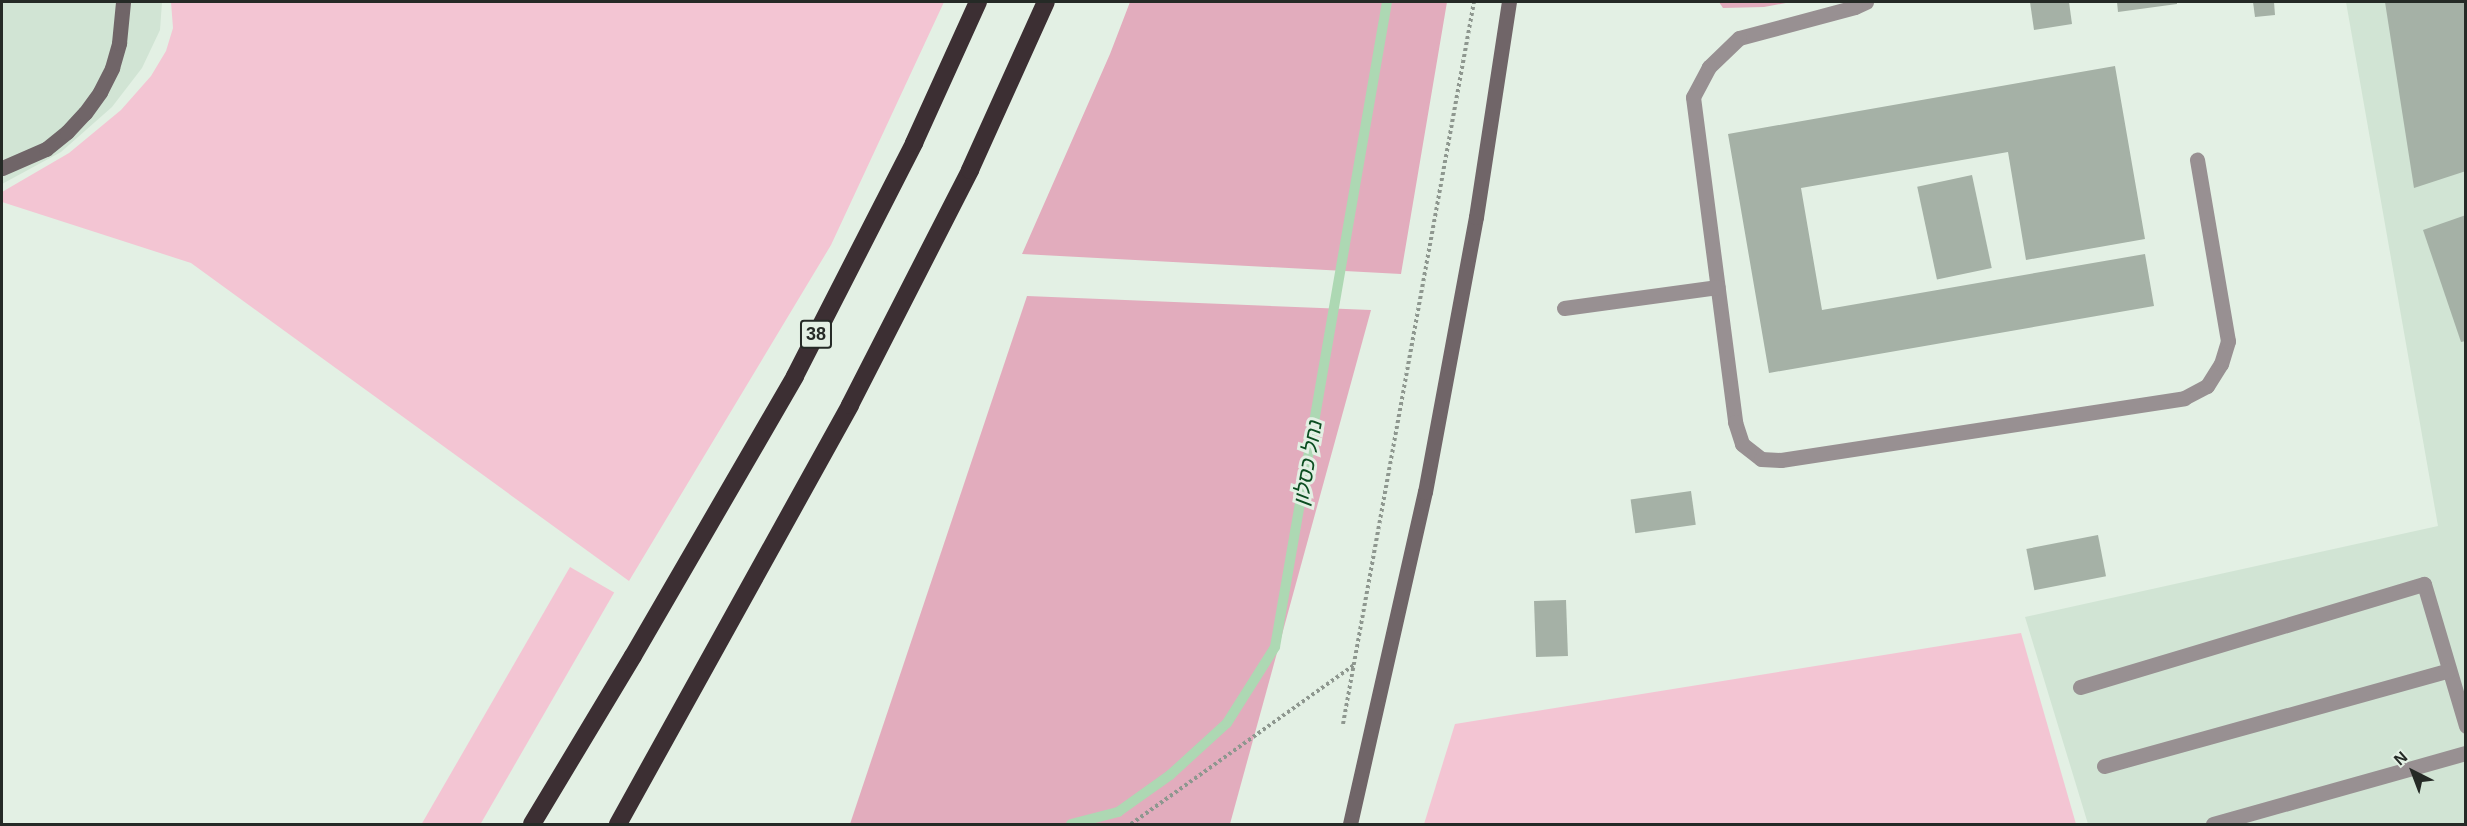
<!DOCTYPE html>
<html>
<head>
<meta charset="utf-8">
<style>
  body { margin:0 }
  #map { position:relative; width:2467px; height:826px; overflow:hidden; background:#e3f0e4; font-family:Helvetica,"Noto Sans Hebrew",sans-serif }
  div>[style] { position:absolute }
  [style*='--x'] { left:calc(var(--x)*1px); top:calc(var(--y)*1px); width:calc(var(--w)*1px); rotate:calc(var(--a)*1deg) }
  .built>* { inset:0; background:#d1e4d4 }
  .green>* { inset:0; background:#f3c5d3; transform-origin:0 0 }
  .forest>* { inset:0; background:#e2acbd }
  .stream>* { height:10px; margin:-5px; padding:0 5px; transform-origin:5px; border-radius:5px; background:#add8b3 }
  .building>* { inset:0; background:#a5b1a6; transform-origin:0 0 }
  .path>* { height:4px; margin-top:-2px; transform-origin:0; background:repeating-linear-gradient(90deg,#8e978f 0 3px,transparent 0 6px) }
  .lane>* { height:15px; margin:-7.5px; padding:0 7.5px; transform-origin:7.5px; border-radius:7.5px; background:#989092 }
  .secondary>* { height:15px; margin:-7.5px; padding:0 7.5px; transform-origin:7.5px; border-radius:7.5px; background:#706568 }
  .highway>* { height:18px; margin:-9px; padding:0 9px; transform-origin:9px; border-radius:9px; background:#3c2f33 }
  span { translate:-50% -50%; white-space:nowrap; text-align:center; line-height:1.15; -webkit-text-stroke:6px #e3f0e4; paint-order:stroke }
  .shield-label span { padding:2px 4px; background:#e3f0e4; border:2px solid; border-radius:4px; -webkit-text-stroke-width:0 }
  .shield-label { font-size:18px; color:#252a26; font-weight:700 }
  .water-label { font-size:21px; color:#0b4d20; font-style:italic }
  .frame { position:absolute; inset:0; border:3px solid #252a26; pointer-events:none }
  .north { position:absolute; left:2383px; top:742px; width:60px; height:60px; -webkit-text-stroke:4px #e3f0e4; paint-order:stroke; rotate:318deg; font-size:16px; font-weight:700; line-height:24px; text-align:center; color:#252a26 }
  .north::after { content:''; display:block; margin:auto; width:21px; height:27px; background:#252a26; clip-path:polygon(50% 0,100% 100%,50% 72%,0 100%) }
</style>
</head>
<body>
<div id="map">
  <div class="built">
    <div style="clip-path:polygon(2px 2px,162px 2px,160px 30px,142px 68px,112px 107px,61px 152px,2px 184px)"></div>
    <div style="clip-path:polygon(2346px 2px,2465px 2px,2465px 824px,2088px 824px,2025px 617px,2438px 526px)"></div>
  </div>
  <div class="green">
    <div style="clip-path:polygon(171px 2px,944px 2px,831px 245px,629px 581px,191px 263px,2px 202px,2px 192px,69px 153px,121px 110px,151px 76px,166px 51px,173px 28px)"></div>
    <div style="left:570px;top:567px;width:51px;height:301px;rotate:30deg"></div>
    <div style="clip-path:polygon(2021px 633px,2076px 824px,1424px 824px,1455px 724px)"></div>
  </div>
  <div class="forest">
    <div style="clip-path:polygon(1130px 2px,1447px 2px,1401px 274px,1022px 254px,1110px 54px)"></div>
    <div style="clip-path:polygon(1719px 2px,1791px 2px,1764px 7px,1723px 8px)"></div>
    <div style="clip-path:polygon(1027px 296px,1371px 310px,1230px 824px,850px 824px)"></div>
  </div>
  <div class="stream">
    <div style="--x:1071;--y:824;--w:49;--a:-14.3"></div>
    <div style="--x:1118;--y:812;--w:64;--a:-35.4"></div>
    <div style="--x:1170;--y:775;--w:77;--a:-42.4"></div>
    <div style="--x:1227;--y:723;--w:90;--a:-57.7"></div>
    <div style="--x:1275;--y:647;--w:655;--a:-80.15"></div>
  </div>
  <div class="building">
    <div style="clip-path:polygon(2030px 2px,2069px 2px,2072px 24px,2034px 30px)"></div>
    <div style="clip-path:polygon(2117px 2px,2177px 2px,2177px 4px,2118px 12px)"></div>
    <div style="clip-path:polygon(2253px 2px,2274px 2px,2275px 15px,2255px 17px)"></div>
    <div style="clip-path:polygon(2385px 2px,2466px 2px,2466px 171px,2414px 188px)"></div>
    <div style="clip-path:polygon(2115px 66px,2145px 239px,2026px 260px,2008px 152px,1801px 188px,1822px 310px,2145px 254px,2154px 306px,1769px 373px,1728px 134px)"></div>
    <div style="left:1972px;top:175px;width:95px;height:56px;rotate:78deg"></div>
    <div style="clip-path:polygon(2466px 215px,2466px 341px,2461px 342px,2423px 230px)"></div>
    <div style="left:1691px;top:491px;width:34px;height:61px;rotate:82deg"></div>
    <div style="left:2098px;top:535px;width:42px;height:73px;rotate:79deg"></div>
    <div style="left:1566px;top:600px;width:56px;height:32px;rotate:88deg"></div>
  </div>
  <div class="path">
    <div style="--x:1343;--y:724;--w:734;--a:-79.72"></div>
    <div style="--x:1131;--y:824;--w:275;--a:-35.5"></div>
  </div>
  <div class="lane">
    <div style="--x:1866;--y:2;--w:12;--a:156"></div>
    <div style="--x:1855;--y:7;--w:120;--a:165"></div>
    <div style="--x:1739;--y:38;--w:42;--a:136"></div>
    <div style="--x:1709;--y:67;--w:34;--a:118"></div>
    <div style="--x:1693;--y:97;--w:328;--a:82.6"></div>
    <div style="--x:1735;--y:422;--w:23;--a:72"></div>
    <div style="--x:1742;--y:444;--w:24;--a:38"></div>
    <div style="--x:1761;--y:459;--w:20;--a:3"></div>
    <div style="--x:1781;--y:460;--w:408;--a:-8.7"></div>
    <div style="--x:2184;--y:398;--w:26;--a:-28"></div>
    <div style="--x:2207;--y:386;--w:26;--a:-58"></div>
    <div style="--x:2221;--y:364;--w:24;--a:-73"></div>
    <div style="--x:2228;--y:341;--w:184;--a:-99.7"></div>
    <div style="--x:1564;--y:308;--w:155;--a:-7.8"></div>
    <div style="--x:2080;--y:687;--w:359;--a:-16.7"></div>
    <div style="--x:2424;--y:584;--w:148;--a:73.5"></div>
    <div style="--x:2104;--y:766;--w:358;--a:-15.5"></div>
    <div style="--x:2213;--y:824;--w:263;--a:-15.7"></div>
  </div>
  <div class="secondary">
    <div style="--x:2;--y:168;--w:48;--a:-23.4"></div>
    <div style="--x:46;--y:149;--w:27;--a:-39"></div>
    <div style="--x:67;--y:132;--w:26;--a:-47"></div>
    <div style="--x:85;--y:113;--w:26;--a:-54"></div>
    <div style="--x:100;--y:92;--w:27;--a:-63"></div>
    <div style="--x:112;--y:68;--w:26;--a:-74"></div>
    <div style="--x:119;--y:43;--w:41;--a:-84.4"></div>
    <div style="--x:1350;--y:824;--w:340;--a:-77.3"></div>
    <div style="--x:1425;--y:492;--w:280;--a:-79.5"></div>
    <div style="--x:1476;--y:217;--w:218;--a:-81.3"></div>
  </div>
  <div class="highway">
    <div style="--x:532;--y:824;--w:196;--a:-59"></div>
    <div style="--x:633;--y:656;--w:323;--a:-59.9"></div>
    <div style="--x:795;--y:376;--w:262;--a:-62.9"></div>
    <div style="--x:914;--y:143;--w:155;--a:-65.6"></div>
    <div style="--x:618;--y:824;--w:479;--a:-61"></div>
    <div style="--x:850;--y:405;--w:264;--a:-62.9"></div>
    <div style="--x:970;--y:170;--w:184;--a:-65.7"></div>
  </div>
  <div class="shield-label">
    <span style="left:816px;top:334px">38</span>
  </div>
  <div class="water-label">
    <span style="left:1308px;top:462px;rotate:-80deg">נחל כסלון</span>
  </div>
  <div class="frame"></div>
  <div class="north">N</div>
</div>
</body>
</html>
